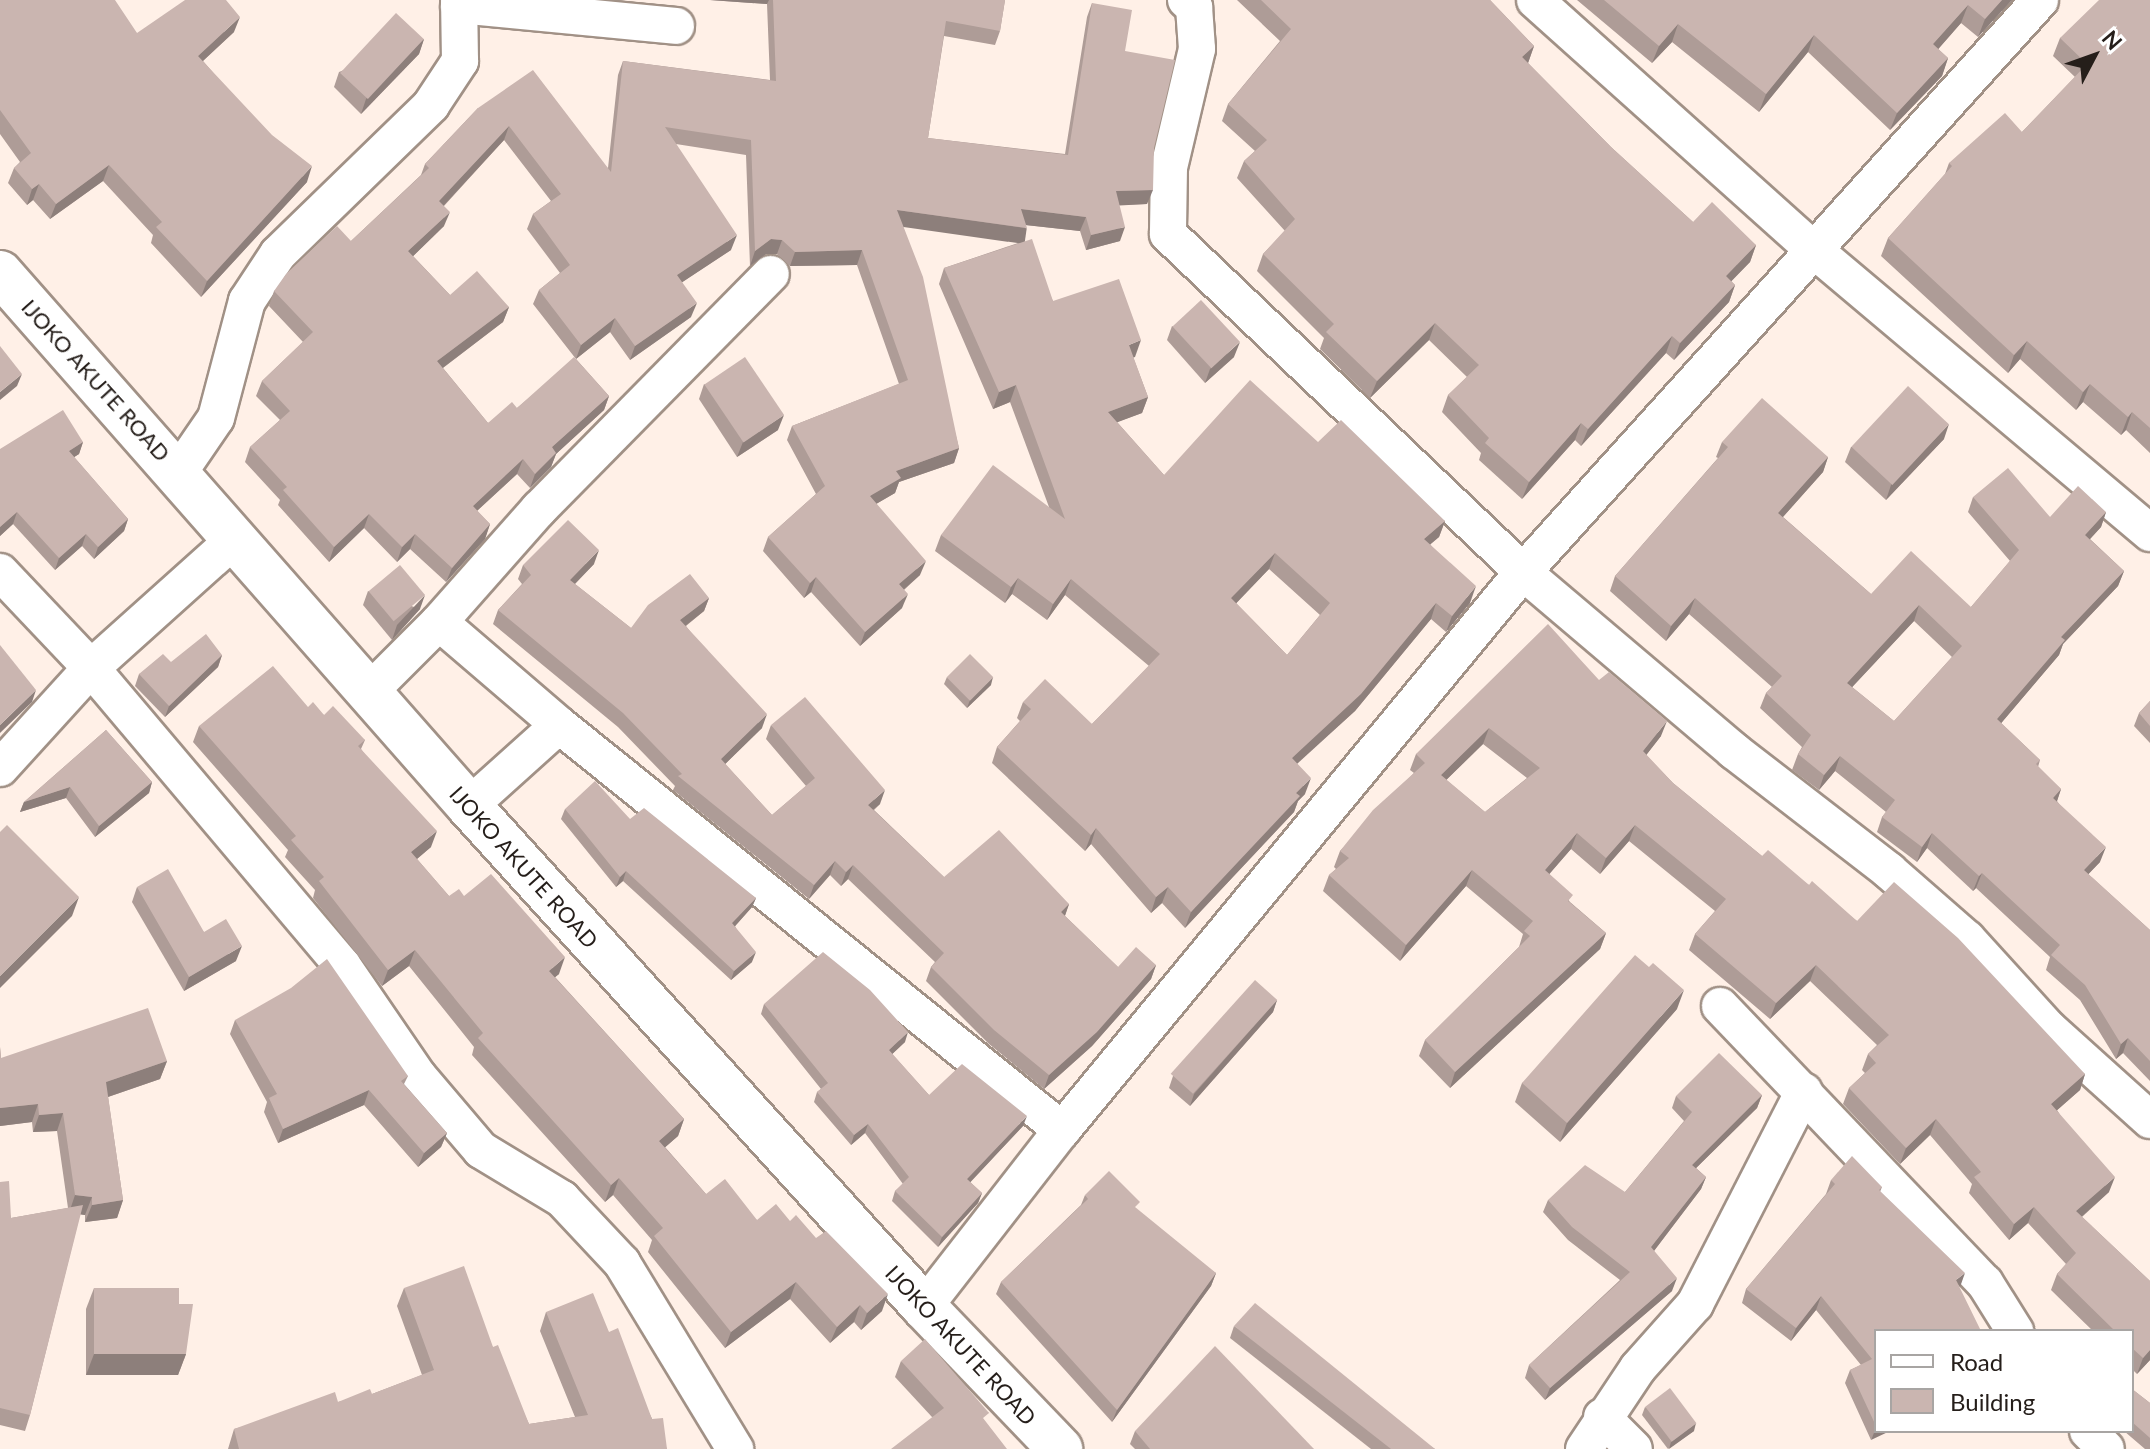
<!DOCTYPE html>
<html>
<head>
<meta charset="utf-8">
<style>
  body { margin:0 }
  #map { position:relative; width:2150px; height:1449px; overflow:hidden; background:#fff0e7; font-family:Lato,sans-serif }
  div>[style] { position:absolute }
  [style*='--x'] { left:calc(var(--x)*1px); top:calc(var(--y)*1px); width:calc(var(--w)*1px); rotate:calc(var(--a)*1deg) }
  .roads { filter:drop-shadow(2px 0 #a19186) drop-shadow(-2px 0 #a19186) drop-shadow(0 2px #a19186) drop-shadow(0 -2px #a19186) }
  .minor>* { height:36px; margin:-18px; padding:0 18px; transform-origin:18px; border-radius:18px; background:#fff }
  .secondary>* { height:44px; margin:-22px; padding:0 22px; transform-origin:22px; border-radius:22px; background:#fff }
  .wall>* { inset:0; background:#ae9c97 }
  .shaded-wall>* { inset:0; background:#8d7f7b; transform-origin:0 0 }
  .building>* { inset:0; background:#cab5b0; transform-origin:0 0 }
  span { translate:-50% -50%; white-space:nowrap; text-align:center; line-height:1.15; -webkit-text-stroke:6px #fff; paint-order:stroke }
  .street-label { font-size:22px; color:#251e1a }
  .legend { position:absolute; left:1874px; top:1329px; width:260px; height:104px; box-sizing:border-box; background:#fff; border:2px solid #a8a5a3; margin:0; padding:10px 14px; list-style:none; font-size:24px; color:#251e1a }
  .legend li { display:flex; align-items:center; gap:16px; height:40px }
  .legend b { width:40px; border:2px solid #a8a5a3 }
  .north { position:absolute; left:2054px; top:16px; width:80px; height:80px; -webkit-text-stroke:6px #fff; paint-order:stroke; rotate:49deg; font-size:22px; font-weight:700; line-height:32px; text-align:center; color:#251e1a }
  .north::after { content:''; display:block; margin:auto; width:28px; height:36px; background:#251e1a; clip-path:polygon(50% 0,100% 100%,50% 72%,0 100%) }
</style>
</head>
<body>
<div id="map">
  <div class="roads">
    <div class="minor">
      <div style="--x:1186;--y:0;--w:11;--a:41"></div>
      <div style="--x:1194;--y:7;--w:42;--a:85.9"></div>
      <div style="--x:1197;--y:49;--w:121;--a:103.3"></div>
      <div style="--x:1169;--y:167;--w:67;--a:90.9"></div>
      <div style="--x:1168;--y:234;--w:490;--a:43.6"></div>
      <div style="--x:1523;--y:572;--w:277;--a:40.3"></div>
      <div style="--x:1734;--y:751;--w:196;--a:37.7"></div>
      <div style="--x:1889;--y:871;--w:103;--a:41.1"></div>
      <div style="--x:1967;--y:939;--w:122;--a:47.7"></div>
      <div style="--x:2049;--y:1029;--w:136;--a:42"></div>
      <div style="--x:1535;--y:0;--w:373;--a:41.9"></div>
      <div style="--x:1813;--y:249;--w:441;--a:40.1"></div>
      <div style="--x:459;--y:5;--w:218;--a:5.5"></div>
      <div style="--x:179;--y:472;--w:65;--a:-55.6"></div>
      <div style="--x:216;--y:418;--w:121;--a:-75.2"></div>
      <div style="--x:247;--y:301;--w:56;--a:-56.6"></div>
      <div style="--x:278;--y:254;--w:214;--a:-44.2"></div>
      <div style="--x:431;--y:105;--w:53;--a:-56.6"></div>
      <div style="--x:460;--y:61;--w:61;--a:-90.9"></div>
      <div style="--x:0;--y:572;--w:132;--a:46.5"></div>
      <div style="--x:91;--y:668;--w:389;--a:49.8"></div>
      <div style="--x:342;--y:965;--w:135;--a:55.6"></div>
      <div style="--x:418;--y:1076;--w:97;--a:49.6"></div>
      <div style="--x:481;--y:1150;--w:95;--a:31.2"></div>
      <div style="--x:562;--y:1199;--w:88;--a:46.8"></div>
      <div style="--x:622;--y:1263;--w:218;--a:58.7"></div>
      <div style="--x:439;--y:622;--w:151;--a:-48.5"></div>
      <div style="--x:539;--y:509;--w:330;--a:-45.4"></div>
      <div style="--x:369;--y:692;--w:99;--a:-45"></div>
      <div style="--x:439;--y:622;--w:158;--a:40.6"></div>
      <div style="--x:0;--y:768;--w:135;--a:-47.7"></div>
      <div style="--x:91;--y:668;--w:195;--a:-41.9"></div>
      <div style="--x:469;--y:806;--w:121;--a:-42"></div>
      <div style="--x:559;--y:725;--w:646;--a:38.84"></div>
      <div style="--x:1720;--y:1006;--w:383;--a:46.3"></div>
      <div style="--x:1985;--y:1283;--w:57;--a:58"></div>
      <div style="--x:924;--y:1307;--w:224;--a:-52.1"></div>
      <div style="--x:1062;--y:1130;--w:724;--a:-50.44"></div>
      <div style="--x:1523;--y:572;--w:771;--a:-47.89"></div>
      <div style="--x:1602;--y:1417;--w:45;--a:45"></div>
      <div style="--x:2088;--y:1431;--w:25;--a:45"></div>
      <div style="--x:1584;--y:1449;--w:97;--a:-56.3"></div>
      <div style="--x:1638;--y:1368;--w:86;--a:-48.3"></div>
      <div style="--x:1695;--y:1304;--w:239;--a:-62.9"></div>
    </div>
    <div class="secondary">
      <div style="--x:0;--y:273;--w:710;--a:48.65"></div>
      <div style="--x:469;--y:806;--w:677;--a:47.75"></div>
      <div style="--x:924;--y:1307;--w:197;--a:46.2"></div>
    </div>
  </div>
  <div class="wall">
    <div style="clip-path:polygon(0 0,137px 33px,234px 32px,203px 61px,307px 182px,201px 297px,151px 243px,153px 235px,103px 181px,50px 219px,33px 200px,27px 205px,8px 183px,14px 168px,20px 162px,0 134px)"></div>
    <div style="clip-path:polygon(evenodd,710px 0,1005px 0,1000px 31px,995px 45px,944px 36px,928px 138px,1065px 154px,1087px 17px,1092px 3px,1125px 51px,1154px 148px,1147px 204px,1119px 205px,1120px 241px,1086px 250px,1080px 231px,1026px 225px,1022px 242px,1053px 301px,1135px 357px,1133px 357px,1148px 397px,1142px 413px,1117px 422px,1164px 475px,1318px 442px,1445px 521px,1439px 537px,1430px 544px,1470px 603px,1446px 632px,1431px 619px,1355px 711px,1297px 763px,1305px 794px,1298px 801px,1294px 812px,1185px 928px,1162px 903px,1151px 913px,1091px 844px,1085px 851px,992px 763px,997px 747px,1020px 721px,1017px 718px,1023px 702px,1092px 724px,1149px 666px,1065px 595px,1047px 620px,1012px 594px,1005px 603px,935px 551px,941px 535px,1049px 507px,1010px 402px,993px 409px,939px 284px,944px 268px,1021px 242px,903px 226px,959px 448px,954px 463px,899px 482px,895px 493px,876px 504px,920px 575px,904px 590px,902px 608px,860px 646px,811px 592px,804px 598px,763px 551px,768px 537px,816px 494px,787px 440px,792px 426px,899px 384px,857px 265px,790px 266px,777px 254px,766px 254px,750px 266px,746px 155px,676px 144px,731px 250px,682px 282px,691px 317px,630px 360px,610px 332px,576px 359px,609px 396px,604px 410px,556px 454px,551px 467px,530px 488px,517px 474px,477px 511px,490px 524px,485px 539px,446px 582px,410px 549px,397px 562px,364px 528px,329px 562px,278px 505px,280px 500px,245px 462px,250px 447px,280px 420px,256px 396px,262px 381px,303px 342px,269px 306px,274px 291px,351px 241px,421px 175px,425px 164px,478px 108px,608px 168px,618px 75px,623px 61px,770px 80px,767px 4px,710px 0,504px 140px,551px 201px,533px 214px,527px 229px,560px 273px,539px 290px,533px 304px,576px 359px,517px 408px,488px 423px,443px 368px,503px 322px,509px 307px,450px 295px,413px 256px,444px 226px,444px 206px,504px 140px,710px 0,1269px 569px,1320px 615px,1287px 655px,1236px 603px,1269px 569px)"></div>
    <div style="clip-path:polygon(1237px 0,1490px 0,1534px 46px,1528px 63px,1611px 147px,1693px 222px,1756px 245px,1750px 262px,1731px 281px,1735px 285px,1729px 302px,1674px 360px,1666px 353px,1581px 446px,1575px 440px,1522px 499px,1479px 460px,1481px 453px,1442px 412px,1448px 395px,1467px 377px,1429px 340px,1370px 398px,1320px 349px,1324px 338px,1257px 271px,1263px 254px,1285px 231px,1237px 178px,1244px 161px,1255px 151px,1222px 121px,1228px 104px,1280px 41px)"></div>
    <div style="clip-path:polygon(1577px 0,2012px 0,1978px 37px,1961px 23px,1938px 49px,1948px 58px,1942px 76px,1890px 130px,1808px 52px,1759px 112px,1672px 42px,1652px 63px)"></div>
    <div style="clip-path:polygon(2150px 0,2150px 453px,2126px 430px,2121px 435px,2083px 402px,2076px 410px,2020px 359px,2008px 373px,1881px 256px,1888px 238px,1945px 174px,1949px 163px,2022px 132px,2075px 77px,2053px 56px,2060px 38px)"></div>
    <div style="clip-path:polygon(424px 39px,419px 54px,361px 114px,334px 87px,339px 72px)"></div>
    <div style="clip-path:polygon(1172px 326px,1234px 357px,1205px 383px,1167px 340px)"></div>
    <div style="clip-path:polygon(704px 384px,778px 430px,737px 457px,699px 399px)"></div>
    <div style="clip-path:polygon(1944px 439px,1886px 500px,1845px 462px,1851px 447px)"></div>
    <div style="clip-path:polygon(83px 442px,79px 454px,74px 457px,128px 519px,124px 531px,94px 559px,82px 546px,55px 570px,13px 524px,0 536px,0 449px)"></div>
    <div style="clip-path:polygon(evenodd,1722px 442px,1828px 457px,1823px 472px,1783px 517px,1871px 594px,1971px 607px,2010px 561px,1968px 512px,1973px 497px,2050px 517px,2106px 512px,2101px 527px,2090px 539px,2124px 571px,2118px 586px,2063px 644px,2059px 655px,2001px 723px,2040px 760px,2038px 767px,2061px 789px,2057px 801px,2100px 862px,2088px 874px,2150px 930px,2150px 1081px,2123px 1053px,2116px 1059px,2080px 1000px,2046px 970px,2050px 957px,1976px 888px,1973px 891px,1927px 848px,1917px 862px,1877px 832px,1882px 817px,1886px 812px,1835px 771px,1819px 790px,1792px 770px,1798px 754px,1802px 747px,1760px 708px,1766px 693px,1772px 687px,1689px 614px,1666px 641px,1610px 591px,1615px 576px,1718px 458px,1716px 457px,1722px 442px,1914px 621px,1952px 657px,1894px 721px,1852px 687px,1914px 621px)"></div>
    <div style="clip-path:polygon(594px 564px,575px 584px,631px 628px,709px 598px,704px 611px,686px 626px,762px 728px,725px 764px,772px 815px,806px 786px,766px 739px,771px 725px,880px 804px,874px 810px,944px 877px,1069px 904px,1065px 916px,1118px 967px,1156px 965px,1151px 979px,1092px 1046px,1044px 1089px,989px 1044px,926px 981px,931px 967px,935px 962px,848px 879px,841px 886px,830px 875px,809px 899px,673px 790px,675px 786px,618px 727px,493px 624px,498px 610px,522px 584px,518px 579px,523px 565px)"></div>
    <div style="clip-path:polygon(368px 591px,420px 609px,392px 640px,363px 605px)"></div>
    <div style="clip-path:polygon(222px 655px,218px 667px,165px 717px,135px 686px,139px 674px,171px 662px)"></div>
    <div style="clip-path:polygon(947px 677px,991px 685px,967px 708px,944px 684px)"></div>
    <div style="clip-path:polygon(evenodd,1599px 680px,1661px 736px,1646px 755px,1673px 783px,1762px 856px,1809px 885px,1857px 921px,2085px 1074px,2080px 1090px,2057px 1110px,2109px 1192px,2082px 1217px,2150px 1281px,2150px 1360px,2137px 1374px,2132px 1369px,2132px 1331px,2093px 1331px,2051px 1290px,2057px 1274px,2066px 1264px,2028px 1223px,2009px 1240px,1969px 1193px,1972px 1184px,1930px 1135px,1900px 1164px,1843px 1104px,1849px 1088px,1865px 1073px,1862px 1070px,1868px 1054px,1877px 1045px,1810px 981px,1770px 1019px,1689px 950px,1695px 934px,1715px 911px,1629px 841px,1600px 874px,1571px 849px,1549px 874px,1570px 902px,1606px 933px,1600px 949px,1450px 1088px,1419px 1056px,1425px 1040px,1519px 947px,1523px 934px,1466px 886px,1400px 961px,1323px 891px,1329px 875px,1336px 869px,1334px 867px,1340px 851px,1414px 773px,1410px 770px,1416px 754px,1599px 680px,1483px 744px,1527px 778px,1485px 812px,1446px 780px,1483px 744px)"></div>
    <div style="clip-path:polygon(2150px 701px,2150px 743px,2134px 726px,2139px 713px)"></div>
    <div style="clip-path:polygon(308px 707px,324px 715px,365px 740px,361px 749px,431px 847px,417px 859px,449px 896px,464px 896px,559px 974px,555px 977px,684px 1119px,678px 1136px,665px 1147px,706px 1194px,757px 1220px,790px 1221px,882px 1311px,861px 1330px,854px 1322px,830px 1343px,790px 1299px,725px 1348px,648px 1252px,652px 1240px,613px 1195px,605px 1202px,472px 1055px,474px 1047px,409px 966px,382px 986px,313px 898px,315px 890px,285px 857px,288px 850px,193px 742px,199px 726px)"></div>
    <div style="clip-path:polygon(106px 730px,152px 782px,149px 793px,95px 837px,66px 798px,20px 812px,24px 802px)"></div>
    <div style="clip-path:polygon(565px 809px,630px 819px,756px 898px,752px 907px,735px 926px,752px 962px,731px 980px,623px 881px,616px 887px,561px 819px)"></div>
    <div style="clip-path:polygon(137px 887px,204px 932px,236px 961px,184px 991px,132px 902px)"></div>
    <div style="clip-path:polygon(1277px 1000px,1273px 1012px,1190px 1106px,1169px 1088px,1173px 1076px)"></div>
    <div style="clip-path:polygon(764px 1004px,905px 1042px,892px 1054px,929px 1095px,1023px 1126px,970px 1182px,982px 1193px,978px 1203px,938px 1247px,892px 1201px,895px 1191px,903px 1184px,865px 1133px,851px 1145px,814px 1102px,817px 1092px,821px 1089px,761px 1014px)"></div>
    <div style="clip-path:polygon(1677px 1009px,1560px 1142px,1515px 1102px,1522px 1083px)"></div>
    <div style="clip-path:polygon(235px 1020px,408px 1076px,404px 1084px,447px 1133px,441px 1147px,418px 1167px,364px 1105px,278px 1143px,264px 1112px,267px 1102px,230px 1034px)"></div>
    <div style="clip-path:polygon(0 1047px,1px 1058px,167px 1061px,160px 1079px,108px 1097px,123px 1200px,117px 1218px,85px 1222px,85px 1215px,80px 1214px,30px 1415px,25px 1431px,0 1425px,0 1182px,11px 1218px,68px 1208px,57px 1131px,33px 1132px,32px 1122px,0 1126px)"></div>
    <div style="clip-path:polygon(1762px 1095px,1757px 1108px,1696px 1168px,1706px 1177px,1701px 1189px,1654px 1251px,1672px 1291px,1545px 1400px,1525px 1378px,1529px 1365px,1620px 1280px,1568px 1240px,1543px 1212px,1548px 1200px,1625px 1192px,1684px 1121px,1672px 1108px,1676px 1096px)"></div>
    <div style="clip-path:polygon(1831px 1180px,1882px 1187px,1880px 1192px,1876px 1331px,1876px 1431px,1871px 1440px,1845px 1383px,1850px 1370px,1861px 1365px,1816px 1310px,1791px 1341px,1742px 1303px,1746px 1289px,1826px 1194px)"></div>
    <div style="clip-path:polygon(1085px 1195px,1216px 1273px,1211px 1286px,1112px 1422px,996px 1294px,1001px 1282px,1081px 1205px)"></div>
    <div style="clip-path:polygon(94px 1288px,179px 1304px,186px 1354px,178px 1375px,86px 1375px,86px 1309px)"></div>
    <div style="clip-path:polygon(404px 1288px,493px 1347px,529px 1424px,575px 1417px,540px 1331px,546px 1312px,609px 1332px,667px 1449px,228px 1449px,234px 1429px,338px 1402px,372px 1394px,422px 1375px,397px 1306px)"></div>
    <div style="clip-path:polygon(1234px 1326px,1435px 1449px,1371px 1449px,1230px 1338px)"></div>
    <div style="clip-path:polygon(901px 1361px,989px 1413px,932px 1417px,895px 1377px)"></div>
    <div style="clip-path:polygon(2132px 1389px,2150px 1403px,2150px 1449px,2145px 1449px,2124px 1431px,2132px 1431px)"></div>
    <div style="clip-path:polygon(1645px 1407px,1694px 1431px,1668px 1449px,1642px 1415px)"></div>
    <div style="clip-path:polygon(1135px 1431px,1314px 1449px,1135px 1449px,1130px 1444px)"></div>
  </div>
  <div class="shaded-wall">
    <div style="clip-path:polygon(710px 0,769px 0,767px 4px)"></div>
    <div style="clip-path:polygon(2002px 0,2012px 0,1978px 37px,1985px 19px)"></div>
    <div style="clip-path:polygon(1968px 5px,1961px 23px,1927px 62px,1933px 44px)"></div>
    <div style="clip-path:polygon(240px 17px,234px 32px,192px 71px,198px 56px)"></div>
    <div style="clip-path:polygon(1678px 24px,1672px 42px,1652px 63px,1659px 46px)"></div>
    <div style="clip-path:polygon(1814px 35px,1808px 52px,1759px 112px,1766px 94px)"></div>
    <div style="clip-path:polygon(424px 39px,419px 54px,361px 114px,366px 99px)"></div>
    <div style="clip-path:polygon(1534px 46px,1528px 63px,1522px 57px)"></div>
    <div style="clip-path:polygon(1948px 58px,1942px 76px,1890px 130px,1897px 113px)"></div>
    <div style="clip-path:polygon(509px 126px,504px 140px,434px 216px,439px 201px)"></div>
    <div style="clip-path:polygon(109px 165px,103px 181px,50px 219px,56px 204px)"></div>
    <div style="clip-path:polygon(312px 166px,307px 182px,201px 297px,207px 281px)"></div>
    <div style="clip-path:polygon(39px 184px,33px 200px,27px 205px,32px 189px)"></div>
    <div style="clip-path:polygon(1153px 190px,1147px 204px,1110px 206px,1116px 191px)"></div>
    <div style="clip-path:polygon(1021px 209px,1086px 217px,1080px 231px,1016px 224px)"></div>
    <div style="left:897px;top:210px;width:131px;height:16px;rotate:8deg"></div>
    <div style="clip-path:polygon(450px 212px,444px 226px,403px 266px,408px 251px)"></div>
    <div style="clip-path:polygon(1125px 227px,1120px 241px,1086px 250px,1091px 235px)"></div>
    <div style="clip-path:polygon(737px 235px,731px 250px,672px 289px,677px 275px)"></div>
    <div style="clip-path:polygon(771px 239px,782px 240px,777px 254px,766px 254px,750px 266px,755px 251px)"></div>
    <div style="clip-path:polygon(1756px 245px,1750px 262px,1720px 293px,1726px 276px)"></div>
    <div style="clip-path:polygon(862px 250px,857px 265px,790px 266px,795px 252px)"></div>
    <div style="clip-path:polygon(1735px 285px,1729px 302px,1674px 360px,1680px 343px)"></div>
    <div style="clip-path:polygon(697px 303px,691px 317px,630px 360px,635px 346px)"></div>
    <div style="clip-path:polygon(509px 307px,503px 322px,432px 376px,437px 361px)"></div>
    <div style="clip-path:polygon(615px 318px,610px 332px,576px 359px,581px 345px)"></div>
    <div style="clip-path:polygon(1435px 323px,1429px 340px,1370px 398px,1377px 381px)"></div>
    <div style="clip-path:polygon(1672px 336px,1666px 353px,1581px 446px,1588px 429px)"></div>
    <div style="clip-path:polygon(1141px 340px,1135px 357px,1123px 361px,1129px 345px)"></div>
    <div style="clip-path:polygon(2027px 341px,2020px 359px,2008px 373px,2014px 355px)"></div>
    <div style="clip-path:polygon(1240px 342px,1234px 357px,1205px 383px,1210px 369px)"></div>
    <div style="clip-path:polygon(22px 374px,17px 386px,0 400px,0 392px)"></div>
    <div style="clip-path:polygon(2090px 384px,2083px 402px,2076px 410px,2083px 392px)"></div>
    <div style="clip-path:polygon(1016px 385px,1010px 402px,993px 409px,999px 392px)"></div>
    <div style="clip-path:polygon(609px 396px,604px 410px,556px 454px,551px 467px,530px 488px,535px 474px,552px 447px)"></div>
    <div style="clip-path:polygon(1148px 397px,1142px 413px,1102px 428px,1108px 412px)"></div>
    <div style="clip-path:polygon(2132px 412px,2126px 430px,2121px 435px,2128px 417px)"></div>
    <div style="clip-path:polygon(784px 415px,778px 430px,737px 457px,743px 442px)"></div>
    <div style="clip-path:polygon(1581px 423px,1575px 440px,1522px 499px,1529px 482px)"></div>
    <div style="clip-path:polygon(1949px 424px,1944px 439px,1886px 500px,1891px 485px)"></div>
    <div style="clip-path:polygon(83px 442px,79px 454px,65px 463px,69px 451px)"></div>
    <div style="clip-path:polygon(959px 448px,954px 463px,899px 482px,895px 493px,864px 511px,870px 496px,896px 471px)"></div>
    <div style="clip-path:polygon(1828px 457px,1823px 472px,1773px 528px,1778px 513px)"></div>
    <div style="clip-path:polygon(523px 459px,517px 474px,467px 520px,473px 506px)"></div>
    <div style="clip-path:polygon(17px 512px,13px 524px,0 536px,0 527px)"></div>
    <div style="clip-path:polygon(2106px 512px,2101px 527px,2080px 550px,2085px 535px)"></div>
    <div style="clip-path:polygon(369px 514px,364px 528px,329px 562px,334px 547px)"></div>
    <div style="clip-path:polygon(128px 519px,124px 531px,94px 559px,98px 547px)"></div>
    <div style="clip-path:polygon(1445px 521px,1439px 537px,1418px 555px,1424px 539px)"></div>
    <div style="clip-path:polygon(490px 524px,485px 539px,446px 582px,452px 568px)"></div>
    <div style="clip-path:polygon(86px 534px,82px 546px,55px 570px,59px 558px)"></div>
    <div style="clip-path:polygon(415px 534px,410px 549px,397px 562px,402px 547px)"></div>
    <div style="clip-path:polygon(599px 550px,594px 564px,565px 594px,570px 580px)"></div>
    <div style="clip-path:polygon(1275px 553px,1269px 569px,1226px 614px,1231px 598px)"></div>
    <div style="clip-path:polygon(926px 561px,920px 575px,894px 598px,899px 584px)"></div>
    <div style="clip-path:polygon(2124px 571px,2118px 586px,2063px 644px,2059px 655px,1992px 734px,1997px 719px,2061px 637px)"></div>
    <div style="clip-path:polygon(816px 577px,811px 592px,804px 598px,810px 583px)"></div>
    <div style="clip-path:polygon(1018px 578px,1012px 594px,1005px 603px,1011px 587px)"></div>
    <div style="clip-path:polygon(1071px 579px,1065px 595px,1047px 620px,1053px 604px)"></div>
    <div style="clip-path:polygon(1476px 586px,1470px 603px,1446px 632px,1452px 616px)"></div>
    <div style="clip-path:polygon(908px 594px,902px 608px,860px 646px,865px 632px)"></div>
    <div style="clip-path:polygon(425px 595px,420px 609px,392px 640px,397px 625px)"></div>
    <div style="clip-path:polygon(709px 598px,704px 611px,675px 634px,680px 620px)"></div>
    <div style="clip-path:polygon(1695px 598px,1689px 614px,1666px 641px,1671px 626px)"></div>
    <div style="clip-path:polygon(1436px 603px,1431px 619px,1355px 711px,1286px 774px,1292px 758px)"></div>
    <div style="clip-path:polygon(1919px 605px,1914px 621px,1842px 698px,1847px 683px)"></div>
    <div style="clip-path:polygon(222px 655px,218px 667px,165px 717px,169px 706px)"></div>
    <div style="clip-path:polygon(993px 677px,991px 685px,967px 708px,970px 700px)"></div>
    <div style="clip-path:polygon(36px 690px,32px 702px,0 733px,0 725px)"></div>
    <div style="clip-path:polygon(767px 714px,762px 728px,716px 773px,721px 759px)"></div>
    <div style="clip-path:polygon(1667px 721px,1661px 736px,1637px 767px,1643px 751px)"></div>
    <div style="clip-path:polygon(1489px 728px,1483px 744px,1435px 791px,1441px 775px)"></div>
    <div style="clip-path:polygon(1840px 756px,1835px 771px,1819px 790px,1824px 775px)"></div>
    <div style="clip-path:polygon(1311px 778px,1305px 794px,1298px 801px,1294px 812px,1185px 928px,1191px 912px,1296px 793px)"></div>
    <div style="clip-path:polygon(152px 782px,149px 793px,95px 837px,99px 826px)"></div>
    <div style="clip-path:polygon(70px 787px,66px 798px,20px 812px,24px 802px)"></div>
    <div style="clip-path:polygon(2061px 789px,2056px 804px,2053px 798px)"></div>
    <div style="clip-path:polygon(885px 790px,880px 804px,863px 818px,868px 805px)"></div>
    <div style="clip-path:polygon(1635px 825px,1629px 841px,1600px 874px,1606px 858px)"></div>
    <div style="clip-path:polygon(1096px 828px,1091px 844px,1085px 851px,1091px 835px)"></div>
    <div style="clip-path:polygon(437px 831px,431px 847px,405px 869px,411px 852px)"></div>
    <div style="clip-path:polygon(1577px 833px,1571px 849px,1539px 886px,1545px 870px)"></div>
    <div style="clip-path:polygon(1932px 833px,1927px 848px,1917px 862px,1922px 847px)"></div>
    <div style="clip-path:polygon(2106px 847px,2100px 862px,2078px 885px,2084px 870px)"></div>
    <div style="clip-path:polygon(835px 861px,830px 875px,809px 899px,814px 885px)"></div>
    <div style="clip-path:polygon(853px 865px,848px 879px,841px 886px,846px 872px)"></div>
    <div style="clip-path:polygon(1472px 870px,1466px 886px,1400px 961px,1406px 945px)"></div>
    <div style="clip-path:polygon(626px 871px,623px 881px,616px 887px,620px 877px)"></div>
    <div style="clip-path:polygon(1982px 873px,1976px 888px,1973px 891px,1979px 876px)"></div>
    <div style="clip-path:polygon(1168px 887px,1162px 903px,1151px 913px,1156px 897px)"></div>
    <div style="clip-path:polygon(79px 897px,72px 916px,0 988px,0 976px)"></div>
    <div style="clip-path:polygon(756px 898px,752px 907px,729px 933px,732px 923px)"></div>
    <div style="clip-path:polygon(1069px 904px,1064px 918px,1061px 912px)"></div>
    <div style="clip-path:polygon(1606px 933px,1600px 949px,1450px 1088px,1455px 1072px)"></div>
    <div style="clip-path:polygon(242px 946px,236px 961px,184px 991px,189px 977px)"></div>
    <div style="clip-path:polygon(415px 950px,409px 966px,382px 986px,388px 970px)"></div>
    <div style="clip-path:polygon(756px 952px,752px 962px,731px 980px,734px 971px)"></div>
    <div style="clip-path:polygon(565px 957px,559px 974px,543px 987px,549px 971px)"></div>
    <div style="clip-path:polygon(1156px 965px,1151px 979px,1092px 1046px,1044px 1089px,1049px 1075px)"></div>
    <div style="clip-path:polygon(1816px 965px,1810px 981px,1770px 1019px,1776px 1003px)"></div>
    <div style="clip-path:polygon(1684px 990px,1677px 1009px,1560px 1142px,1567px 1123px)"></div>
    <div style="clip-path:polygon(1277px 1000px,1273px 1012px,1190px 1106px,1194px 1094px)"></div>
    <div style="clip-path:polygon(908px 1032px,905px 1042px,886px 1060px,889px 1050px)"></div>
    <div style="clip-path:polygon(2128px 1038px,2123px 1053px,2116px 1059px,2121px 1044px)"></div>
    <div style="clip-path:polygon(167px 1061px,160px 1079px,99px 1100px,106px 1082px)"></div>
    <div style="clip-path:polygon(2085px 1074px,2080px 1090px,2046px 1120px,2051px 1104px)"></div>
    <div style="clip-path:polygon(369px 1090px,364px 1105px,278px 1143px,283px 1129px)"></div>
    <div style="clip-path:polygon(1762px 1095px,1757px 1108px,1687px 1177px,1692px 1165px)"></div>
    <div style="clip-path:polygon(38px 1104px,32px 1122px,0 1126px,0 1108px)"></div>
    <div style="clip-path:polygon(63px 1113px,57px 1131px,33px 1132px,39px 1115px)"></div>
    <div style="clip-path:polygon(1027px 1116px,1023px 1126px,964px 1189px,967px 1179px)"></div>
    <div style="clip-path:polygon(684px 1119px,678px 1136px,653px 1158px,659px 1141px)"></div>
    <div style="clip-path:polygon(1936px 1119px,1930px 1135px,1900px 1164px,1906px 1148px)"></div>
    <div style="clip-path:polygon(868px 1124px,865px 1133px,851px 1145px,854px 1135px)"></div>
    <div style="clip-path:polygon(447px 1133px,441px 1147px,418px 1167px,424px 1153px)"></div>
    <div style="clip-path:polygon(1706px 1177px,1701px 1189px,1647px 1260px,1651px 1247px)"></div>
    <div style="clip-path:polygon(2115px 1177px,2109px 1192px,2070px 1227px,2076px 1211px)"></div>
    <div style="clip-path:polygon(619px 1178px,613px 1195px,605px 1202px,611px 1185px)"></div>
    <div style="clip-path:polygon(982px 1193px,978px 1203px,938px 1247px,942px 1237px)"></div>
    <div style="clip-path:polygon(75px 1195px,92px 1197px,85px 1215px,69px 1213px)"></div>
    <div style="clip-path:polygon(123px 1200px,117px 1218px,85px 1222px,92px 1205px)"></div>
    <div style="clip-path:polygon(2034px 1207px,2028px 1223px,2009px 1240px,2014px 1224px)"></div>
    <div style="clip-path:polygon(1216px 1273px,1211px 1286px,1112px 1422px,1117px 1410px)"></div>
    <div style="clip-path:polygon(1965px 1273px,1960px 1287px,1956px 1280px)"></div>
    <div style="clip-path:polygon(1677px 1278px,1672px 1291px,1545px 1400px,1550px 1388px)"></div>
    <div style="clip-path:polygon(796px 1282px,790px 1299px,725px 1348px,731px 1332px)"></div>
    <div style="clip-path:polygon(888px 1294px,882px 1311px,861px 1330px,867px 1313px)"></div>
    <div style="clip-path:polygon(1821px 1296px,1816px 1310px,1791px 1341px,1796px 1328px)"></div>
    <div style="clip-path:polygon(860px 1305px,854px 1322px,830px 1343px,837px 1327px)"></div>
    <div style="clip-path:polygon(2150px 1350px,2150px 1360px,2137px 1374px,2143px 1358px)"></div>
    <div style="clip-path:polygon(94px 1354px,186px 1354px,178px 1375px,86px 1375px)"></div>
    <div style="clip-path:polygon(1696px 1423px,1694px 1431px,1669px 1449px,1671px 1442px)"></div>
    <div style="clip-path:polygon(1876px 1428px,1876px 1431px,1890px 1431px,1871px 1440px)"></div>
  </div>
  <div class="building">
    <div style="clip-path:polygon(0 0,115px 0,137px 33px,185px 0,226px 0,240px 17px,198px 56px,272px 135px,312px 166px,207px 281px,156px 227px,162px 222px,109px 165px,56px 204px,39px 184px,32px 189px,14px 168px,31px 153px,0 110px)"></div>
    <div style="clip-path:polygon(773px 0,1005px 0,1000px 31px,946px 21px,928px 138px,1068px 155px,1092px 3px,1132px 10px,1125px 51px,1175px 60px,1154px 148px,1153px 190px,1116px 191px,1125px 227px,1091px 235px,1086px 217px,1021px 209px,1027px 228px,897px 210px,923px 277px,959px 448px,896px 471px,901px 478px,870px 496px,926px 561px,899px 584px,908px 594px,865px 632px,816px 577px,810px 583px,768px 537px,825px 486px,792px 426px,908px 380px,862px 250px,795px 252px,782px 240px,771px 239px,755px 251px,751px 140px,665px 127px,737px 235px,677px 275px,697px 303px,635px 346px,615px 318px,581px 345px,539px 290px,570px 265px,533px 214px,561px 194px,509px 126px,439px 201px,450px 212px,408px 251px,450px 295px,477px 271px,509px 307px,437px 361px,488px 423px,512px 402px,517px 408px,574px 357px,609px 396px,552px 447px,556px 453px,535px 474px,523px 459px,473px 506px,490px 524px,452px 568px,415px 534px,402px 547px,369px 514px,334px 547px,283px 490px,287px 487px,250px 447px,290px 411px,262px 381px,313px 332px,274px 291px,286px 274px,337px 226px,351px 241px,429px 168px,425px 164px,478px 108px,533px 70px,611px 172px,623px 61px,776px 81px)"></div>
    <div style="clip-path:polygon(1261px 0,1490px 0,1534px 46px,1522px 57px,1611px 147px,1693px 222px,1712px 202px,1756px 245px,1726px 276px,1735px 285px,1680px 343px,1672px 336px,1588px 429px,1581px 423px,1529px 482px,1485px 443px,1489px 438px,1448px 395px,1479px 365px,1435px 323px,1377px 381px,1326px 332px,1334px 324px,1263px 254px,1295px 219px,1244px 161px,1267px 140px,1228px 104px,1291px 29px)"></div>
    <div style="clip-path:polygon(1604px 0,2002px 0,1985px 19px,1968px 5px,1933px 44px,1948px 58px,1897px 113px,1814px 35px,1766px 94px,1678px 24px,1659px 46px)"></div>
    <div style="clip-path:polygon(2099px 0,2150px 0,2150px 428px,2132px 412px,2128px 417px,2090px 384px,2083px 392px,2027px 341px,2014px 355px,1888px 238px,1952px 166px,1949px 163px,2005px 113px,2022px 132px,2087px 64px,2060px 38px)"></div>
    <div style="left:396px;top:13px;width:38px;height:82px;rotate:43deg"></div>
    <div style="clip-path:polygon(evenodd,1032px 239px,1053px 301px,1119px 279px,1141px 340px,1129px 345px,1148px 397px,1108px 412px,1164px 475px,1250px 380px,1318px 442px,1341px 420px,1445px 521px,1424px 539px,1476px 586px,1452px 616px,1436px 603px,1361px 694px,1292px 758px,1311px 778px,1296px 793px,1300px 796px,1191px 912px,1168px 887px,1156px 897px,1096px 828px,1091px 835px,997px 747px,1031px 709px,1023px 702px,1045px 679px,1092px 724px,1160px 654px,1071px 579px,1053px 604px,1018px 578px,1011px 587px,941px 535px,993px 465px,1065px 519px,1016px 385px,999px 392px,944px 268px,1032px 239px,1275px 553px,1330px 603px,1287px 655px,1231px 598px,1275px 553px)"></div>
    <div style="left:1201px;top:300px;width:57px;height:39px;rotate:47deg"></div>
    <div style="clip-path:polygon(0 346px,22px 374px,0 392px)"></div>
    <div style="left:745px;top:357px;width:70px;height:49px;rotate:56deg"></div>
    <div style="left:1908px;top:386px;width:56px;height:83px;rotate:43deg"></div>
    <div style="clip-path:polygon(evenodd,1762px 398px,1828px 457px,1778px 513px,1871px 594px,1911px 551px,1971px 607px,2019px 550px,1973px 497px,2008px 468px,2050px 517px,2078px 486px,2106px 512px,2085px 535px,2124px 571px,2061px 637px,2065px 640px,1997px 719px,2040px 760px,2036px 764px,2061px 789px,2053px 798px,2106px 847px,2084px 870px,2150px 930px,2150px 1061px,2128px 1038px,2121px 1044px,2085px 985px,2051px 955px,2060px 945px,1982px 873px,1979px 876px,1932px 833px,1922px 847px,1882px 817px,1895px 800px,1840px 756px,1824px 775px,1798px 754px,1811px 735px,1766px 693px,1782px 676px,1695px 598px,1671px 626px,1615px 576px,1728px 447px,1722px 442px,1762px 398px,1919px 605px,1962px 646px,1894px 721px,1847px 683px,1919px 605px)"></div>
    <div style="clip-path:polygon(63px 410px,83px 442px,69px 451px,128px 519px,98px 547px,86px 534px,59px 558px,17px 512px,0 527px,0 449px)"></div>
    <div style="clip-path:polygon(568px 520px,599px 550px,570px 580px,631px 628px,648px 605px,690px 574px,709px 598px,680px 620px,767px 714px,721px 759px,772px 815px,815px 778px,771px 725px,805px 697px,885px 790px,868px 805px,944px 877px,999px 830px,1069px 904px,1061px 912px,1118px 967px,1136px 947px,1156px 965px,1097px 1032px,1049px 1075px,994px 1030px,931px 967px,944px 953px,853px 865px,846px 872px,835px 861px,814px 885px,678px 776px,682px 774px,623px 713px,498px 610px,531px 575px,523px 565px)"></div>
    <div style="left:400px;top:565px;width:39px;height:41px;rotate:50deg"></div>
    <div style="clip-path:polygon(evenodd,1548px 624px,1599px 680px,1609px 672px,1667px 721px,1643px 751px,1673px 783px,1762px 856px,1768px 850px,1809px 885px,1812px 881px,1857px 921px,1894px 882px,1958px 938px,2085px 1074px,2051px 1104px,2115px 1177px,2076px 1211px,2150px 1281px,2150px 1350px,2143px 1358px,2132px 1348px,2132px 1331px,2115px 1331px,2057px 1274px,2076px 1253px,2034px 1207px,2014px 1224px,1974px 1177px,1981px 1172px,1936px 1119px,1906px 1148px,1849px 1088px,1876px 1063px,1868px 1054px,1889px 1035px,1816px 965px,1776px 1003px,1695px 934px,1726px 899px,1635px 825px,1606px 858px,1577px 833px,1545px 870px,1573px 895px,1568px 901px,1606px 933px,1455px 1072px,1425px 1040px,1530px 936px,1524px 931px,1533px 921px,1472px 870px,1406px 945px,1329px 875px,1349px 858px,1340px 851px,1373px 810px,1425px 763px,1416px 754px,1548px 624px,1489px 728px,1540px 768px,1485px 812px,1441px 775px,1489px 728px)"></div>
    <div style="clip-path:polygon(206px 634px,222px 655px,169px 706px,139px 674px,163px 654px,171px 662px)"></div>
    <div style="clip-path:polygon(0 645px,36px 690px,0 725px)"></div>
    <div style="left:970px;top:654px;width:33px;height:33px;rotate:45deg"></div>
    <div style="clip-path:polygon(273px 666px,308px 707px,313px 702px,324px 715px,333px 706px,365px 740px,358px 746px,437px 831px,411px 852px,449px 896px,459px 889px,464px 896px,491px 874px,565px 957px,549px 971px,684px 1119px,659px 1141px,706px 1194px,725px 1179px,757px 1220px,776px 1204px,790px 1221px,796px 1215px,816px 1238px,826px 1231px,888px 1294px,867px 1313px,860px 1305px,837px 1327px,796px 1282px,731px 1332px,654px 1236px,663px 1228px,619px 1178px,611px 1185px,478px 1038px,483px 1033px,415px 950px,388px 970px,319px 881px,324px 877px,291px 840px,296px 836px,199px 726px)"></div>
    <div style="clip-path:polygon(2150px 701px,2150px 726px,2139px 713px)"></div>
    <div style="clip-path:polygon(106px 730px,152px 782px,99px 826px,70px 787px,24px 802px)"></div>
    <div style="clip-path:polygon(595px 781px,630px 819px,644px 808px,756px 898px,732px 923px,756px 952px,734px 971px,626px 871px,620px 877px,565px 809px)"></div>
    <div style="clip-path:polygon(7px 825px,79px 897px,0 976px,0 832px)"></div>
    <div style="clip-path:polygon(168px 869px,204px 932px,226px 919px,242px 946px,189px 977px,137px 887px)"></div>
    <div style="clip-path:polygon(823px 952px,870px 990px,908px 1032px,889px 1050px,929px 1095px,962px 1064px,1027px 1116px,967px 1179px,982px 1193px,942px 1237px,895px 1191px,909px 1177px,868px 1124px,854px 1135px,817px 1092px,828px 1083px,764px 1004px)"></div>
    <div style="clip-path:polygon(1635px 955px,1649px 967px,1653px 963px,1684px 990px,1567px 1123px,1522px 1083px)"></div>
    <div style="clip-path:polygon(327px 959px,408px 1076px,401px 1081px,447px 1133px,424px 1153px,369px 1090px,283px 1129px,269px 1098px,277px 1094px,235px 1020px,291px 988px)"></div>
    <div style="left:1255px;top:980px;width:30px;height:126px;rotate:42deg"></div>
    <div style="clip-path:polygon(148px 1008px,167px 1061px,106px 1082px,123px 1200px,92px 1205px,92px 1197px,75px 1195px,63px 1113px,39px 1115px,38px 1104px,0 1108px,0 1047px,1px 1058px)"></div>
    <div style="clip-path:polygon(1719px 1053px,1762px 1095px,1692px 1165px,1706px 1177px,1651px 1247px,1677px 1278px,1550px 1388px,1529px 1365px,1630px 1272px,1572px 1227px,1548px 1200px,1585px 1165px,1625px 1192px,1692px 1112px,1676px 1096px)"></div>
    <div style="clip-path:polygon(1852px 1156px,1882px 1187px,1879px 1190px,1965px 1273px,1956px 1280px,1981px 1331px,1876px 1331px,1876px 1426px,1850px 1370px,1872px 1359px,1821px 1296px,1796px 1328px,1746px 1289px,1835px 1184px,1831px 1180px)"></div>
    <div style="clip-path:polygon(1109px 1171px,1140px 1202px,1135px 1207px,1216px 1273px,1117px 1410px,1001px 1282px,1088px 1199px,1085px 1195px)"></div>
    <div style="clip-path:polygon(9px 1181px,11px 1218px,83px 1205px,30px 1415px,0 1408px,0 1182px)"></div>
    <div style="clip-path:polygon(464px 1266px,493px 1347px,498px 1345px,529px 1424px,588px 1415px,546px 1312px,593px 1293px,609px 1332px,618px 1328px,652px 1419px,663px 1418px,667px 1449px,239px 1449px,234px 1429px,335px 1392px,338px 1402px,370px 1389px,372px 1394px,434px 1370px,404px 1288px)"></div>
    <div style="clip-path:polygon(94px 1288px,179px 1288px,179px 1304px,193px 1304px,186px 1354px,94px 1354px)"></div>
    <div style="clip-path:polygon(1255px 1303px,1435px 1449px,1391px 1449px,1234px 1326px)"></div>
    <div style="clip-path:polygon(925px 1339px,989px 1413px,983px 1418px,1007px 1449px,891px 1449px,944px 1408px,901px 1361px)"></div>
    <div style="clip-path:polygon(1215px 1346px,1314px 1449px,1150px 1449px,1135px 1431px)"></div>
    <div style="left:1670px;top:1388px;width:44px;height:31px;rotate:53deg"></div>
    <div style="clip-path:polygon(2132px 1389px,2150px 1403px,2150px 1438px,2132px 1422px)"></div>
  </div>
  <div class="street-label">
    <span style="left:96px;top:380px;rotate:48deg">IJOKO AKUTE ROAD</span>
    <span style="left:524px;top:867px;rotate:48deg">IJOKO AKUTE ROAD</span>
    <span style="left:961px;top:1345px;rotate:47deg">IJOKO AKUTE ROAD</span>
  </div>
  <ul class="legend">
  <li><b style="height:10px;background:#fff"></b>Road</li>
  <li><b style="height:22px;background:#cab5b0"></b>Building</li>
  </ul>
  <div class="north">N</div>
</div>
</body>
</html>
